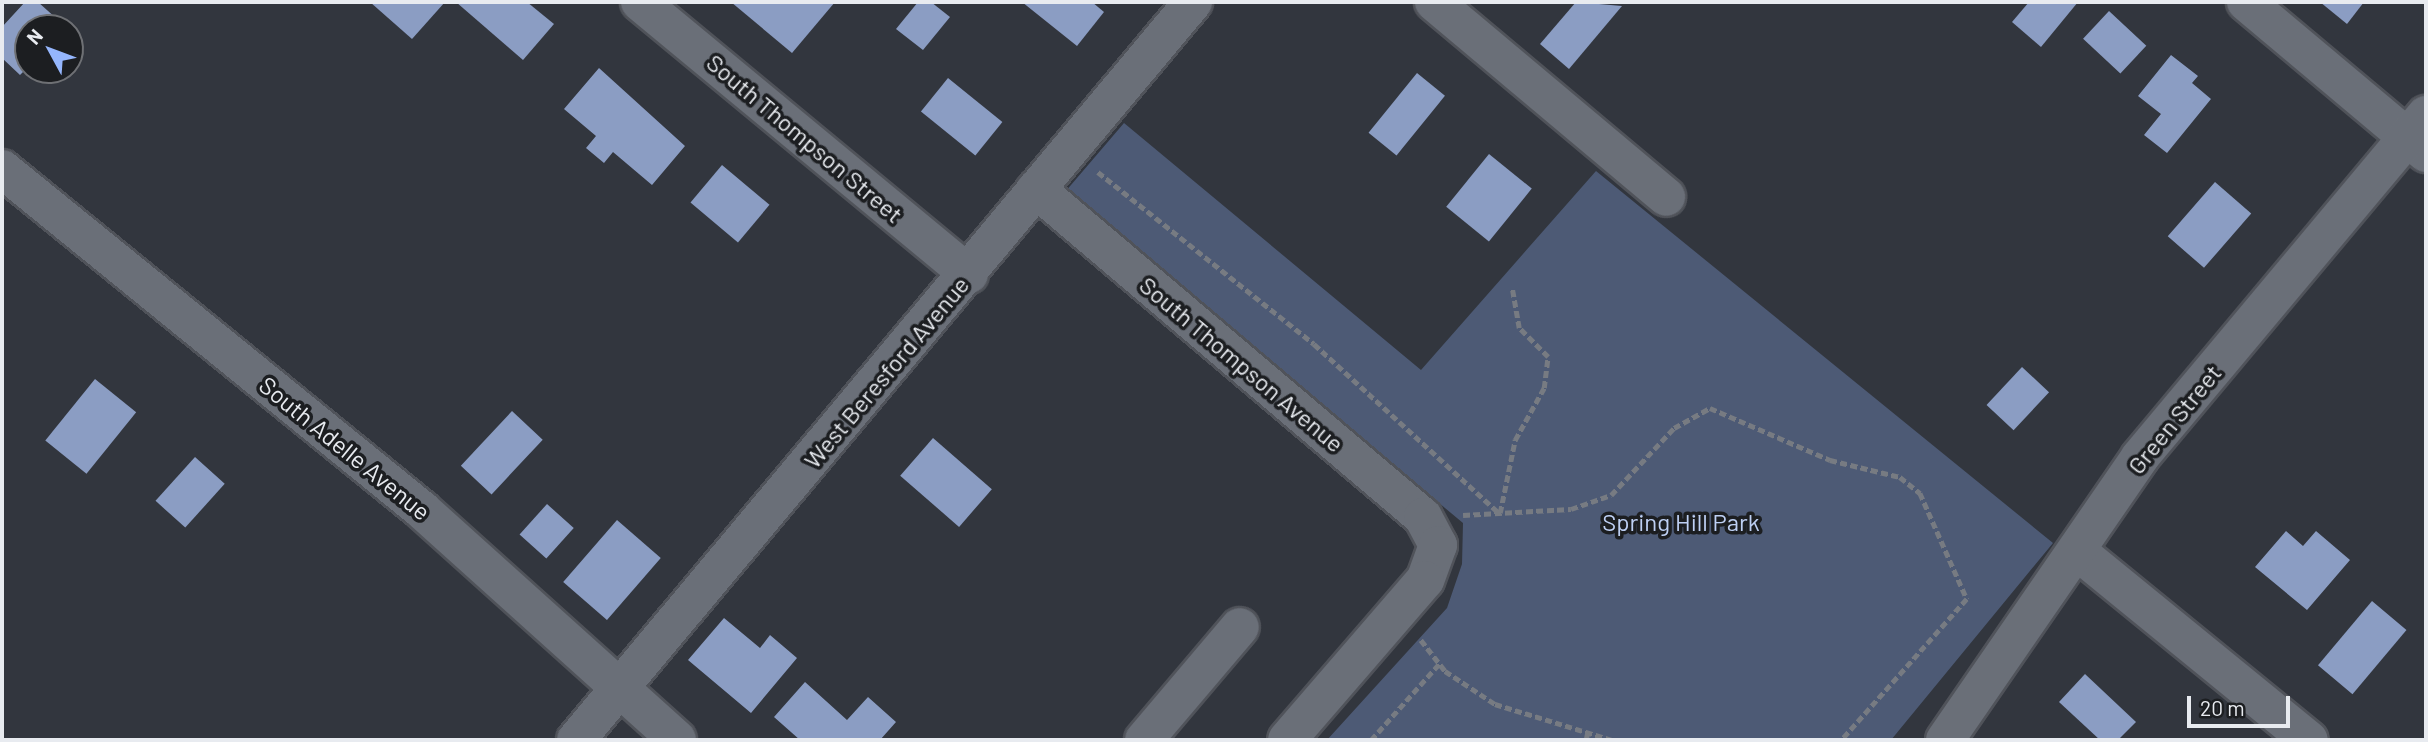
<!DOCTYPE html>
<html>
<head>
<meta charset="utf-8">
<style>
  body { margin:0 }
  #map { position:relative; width:2428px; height:742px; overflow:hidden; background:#32363e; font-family:Barlow,sans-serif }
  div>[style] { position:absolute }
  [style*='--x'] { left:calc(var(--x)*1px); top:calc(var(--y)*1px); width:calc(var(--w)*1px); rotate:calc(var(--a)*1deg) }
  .green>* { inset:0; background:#4d5a75 }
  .building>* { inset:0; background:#8b9dc3; transform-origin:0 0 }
  .path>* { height:4.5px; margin-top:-2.25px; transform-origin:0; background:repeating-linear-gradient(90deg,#777b82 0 7px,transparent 0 10.5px) }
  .roads { filter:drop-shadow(2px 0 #50535a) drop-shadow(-2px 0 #50535a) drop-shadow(0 2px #50535a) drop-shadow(0 -2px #50535a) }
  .minor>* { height:38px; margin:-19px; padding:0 19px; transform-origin:19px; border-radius:19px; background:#6a6f78 }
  span { translate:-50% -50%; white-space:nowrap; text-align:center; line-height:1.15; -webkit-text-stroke:7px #1c1e21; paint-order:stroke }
  .street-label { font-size:24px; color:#e8ebf0 }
  .park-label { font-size:24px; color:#bed0f4 }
  .frame { position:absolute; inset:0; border:4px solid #e8ebf0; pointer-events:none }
  .north { position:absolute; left:14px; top:14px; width:70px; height:70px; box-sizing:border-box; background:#1c1e21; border:2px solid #6e7074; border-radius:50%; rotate:311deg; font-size:19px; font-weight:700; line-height:28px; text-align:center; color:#e8ebf0 }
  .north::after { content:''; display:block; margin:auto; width:24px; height:32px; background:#95b6fd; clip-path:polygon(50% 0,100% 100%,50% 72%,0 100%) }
  .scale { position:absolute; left:2187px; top:696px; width:103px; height:32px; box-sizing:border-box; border:4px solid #e8ebf0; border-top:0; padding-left:9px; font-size:21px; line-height:24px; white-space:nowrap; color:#e8ebf0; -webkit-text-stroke:5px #1c1e21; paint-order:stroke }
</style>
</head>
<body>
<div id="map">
  <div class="green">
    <div style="clip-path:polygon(1124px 123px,1421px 370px,1596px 171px,2053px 543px,1891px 740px,1327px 740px,1447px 608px,1462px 564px,1463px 523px,1065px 192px)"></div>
  </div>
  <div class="building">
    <div style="clip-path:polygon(25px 2px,38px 2px,67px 28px,28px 28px,28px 67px,20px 75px,2px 58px,2px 27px)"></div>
    <div style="clip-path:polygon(370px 2px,445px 2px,412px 39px)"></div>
    <div style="clip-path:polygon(456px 2px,527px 2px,554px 24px,523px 60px)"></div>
    <div style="clip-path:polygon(731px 2px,835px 2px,792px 53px)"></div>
    <div style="clip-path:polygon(918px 2px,931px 2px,950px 17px,923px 50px,896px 29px)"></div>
    <div style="clip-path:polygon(1022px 2px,1092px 2px,1104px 12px,1077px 46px)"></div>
    <div style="clip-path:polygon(1576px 2px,1622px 6px,1569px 69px,1540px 44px)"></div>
    <div style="clip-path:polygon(2029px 2px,2078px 2px,2041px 47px,2012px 22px)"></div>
    <div style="clip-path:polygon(2320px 2px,2364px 2px,2347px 24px)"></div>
    <div style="left:2109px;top:11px;width:51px;height:38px;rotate:43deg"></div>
    <div style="clip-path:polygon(2171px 55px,2198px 76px,2192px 83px,2211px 99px,2167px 153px,2144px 135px,2161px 114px,2138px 96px)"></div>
    <div style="clip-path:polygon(599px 68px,685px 146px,652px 185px,613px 152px,604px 163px,586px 148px,596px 136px,564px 109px)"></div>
    <div style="left:1417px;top:73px;width:36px;height:77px;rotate:39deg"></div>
    <div style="left:948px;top:78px;width:70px;height:43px;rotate:39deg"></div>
    <div style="left:1489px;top:154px;width:55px;height:68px;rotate:39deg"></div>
    <div style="left:722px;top:165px;width:62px;height:49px;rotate:40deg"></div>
    <div style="left:2215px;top:182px;width:48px;height:72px;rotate:41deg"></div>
    <div style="left:2022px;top:367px;width:37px;height:52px;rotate:43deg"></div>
    <div style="left:95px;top:379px;width:53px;height:79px;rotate:39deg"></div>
    <div style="left:512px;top:411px;width:42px;height:75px;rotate:43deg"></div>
    <div style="left:933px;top:438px;width:78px;height:50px;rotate:41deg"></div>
    <div style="left:195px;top:457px;width:40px;height:59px;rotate:42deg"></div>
    <div style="left:547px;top:504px;width:36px;height:41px;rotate:42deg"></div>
    <div style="left:617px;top:520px;width:58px;height:82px;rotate:41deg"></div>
    <div style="clip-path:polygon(2286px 531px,2303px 546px,2316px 531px,2350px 560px,2307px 610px,2255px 567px)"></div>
    <div style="left:2372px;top:601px;width:45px;height:84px;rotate:40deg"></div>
    <div style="clip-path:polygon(724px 618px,760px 648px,770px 635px,797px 658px,751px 713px,688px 660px)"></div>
    <div style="clip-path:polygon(2085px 674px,2136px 722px,2118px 740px,2100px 740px,2059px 702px)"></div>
    <div style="clip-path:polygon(805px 682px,847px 720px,868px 697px,896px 722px,880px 740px,800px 740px,774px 717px)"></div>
  </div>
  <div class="path">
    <div style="--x:1098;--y:172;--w:276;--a:38.5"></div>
    <div style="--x:1314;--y:344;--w:251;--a:42.4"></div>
    <div style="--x:1500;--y:513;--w:75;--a:-78.4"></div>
    <div style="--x:1515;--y:440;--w:60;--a:-60.9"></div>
    <div style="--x:1544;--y:388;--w:31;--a:-83"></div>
    <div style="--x:1548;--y:357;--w:41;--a:-135"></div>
    <div style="--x:1519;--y:328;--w:41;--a:-99.9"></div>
    <div style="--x:1463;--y:515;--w:108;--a:-3.2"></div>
    <div style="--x:1571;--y:509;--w:42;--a:-19.3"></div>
    <div style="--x:1611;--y:495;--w:92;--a:-46.8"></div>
    <div style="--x:1674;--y:428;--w:41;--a:-29.1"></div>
    <div style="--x:1710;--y:408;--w:131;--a:23.4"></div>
    <div style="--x:1830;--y:460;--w:72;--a:13.7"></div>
    <div style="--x:1900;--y:477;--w:26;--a:39"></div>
    <div style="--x:1920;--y:493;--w:116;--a:66.1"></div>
    <div style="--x:1967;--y:599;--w:188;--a:131.6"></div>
    <div style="--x:1421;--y:640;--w:39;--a:52"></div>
    <div style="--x:1445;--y:671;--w:60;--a:33.4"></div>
    <div style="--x:1495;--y:704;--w:122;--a:17.1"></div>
    <div style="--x:1371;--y:740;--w:102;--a:-48.2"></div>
    <div style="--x:1586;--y:740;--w:10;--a:-79"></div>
  </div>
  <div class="roads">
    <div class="minor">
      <div style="--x:640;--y:2;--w:427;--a:39.6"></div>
      <div style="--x:1434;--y:2;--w:303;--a:40"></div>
      <div style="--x:2246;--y:2;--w:235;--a:40"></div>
      <div style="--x:2;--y:169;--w:541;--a:39.07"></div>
      <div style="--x:422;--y:510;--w:343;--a:42"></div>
      <div style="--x:1036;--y:189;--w:507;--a:40.28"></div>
      <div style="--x:1423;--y:517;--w:32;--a:62"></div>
      <div style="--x:1438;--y:545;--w:37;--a:110"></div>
      <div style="--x:1425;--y:580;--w:211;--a:130.8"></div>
      <div style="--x:2077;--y:551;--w:299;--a:39.2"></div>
      <div style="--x:576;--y:740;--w:962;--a:-50.1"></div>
      <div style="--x:1144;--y:740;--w:148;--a:-49.7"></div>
      <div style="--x:1945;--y:740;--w:344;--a:-55.4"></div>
      <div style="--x:2140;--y:457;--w:446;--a:-50.1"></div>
    </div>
  </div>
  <div class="street-label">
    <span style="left:805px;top:138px;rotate:40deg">South Thompson Street</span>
    <span style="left:1242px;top:364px;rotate:40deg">South Thompson Avenue</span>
    <span style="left:886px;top:372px;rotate:-50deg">West Beresford Avenue</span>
    <span style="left:2174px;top:419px;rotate:-51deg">Green Street</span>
    <span style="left:345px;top:448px;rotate:39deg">South Adelle Avenue</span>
  </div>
  <div class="park-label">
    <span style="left:1681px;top:522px">Spring Hill Park</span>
  </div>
  <div class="frame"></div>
  <div class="north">N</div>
  <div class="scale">20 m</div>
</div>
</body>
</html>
